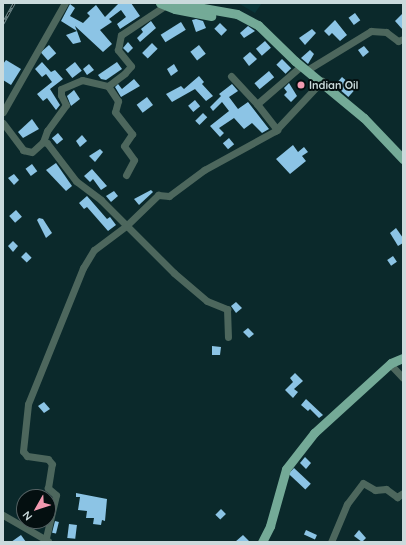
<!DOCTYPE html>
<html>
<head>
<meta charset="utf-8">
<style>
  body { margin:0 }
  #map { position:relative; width:406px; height:545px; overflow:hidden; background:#0b292b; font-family:Quicksand,sans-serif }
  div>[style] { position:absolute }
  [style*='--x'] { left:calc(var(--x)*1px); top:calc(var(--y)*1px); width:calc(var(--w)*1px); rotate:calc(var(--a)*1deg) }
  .built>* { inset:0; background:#0a3538 }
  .building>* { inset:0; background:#8cc4e5; transform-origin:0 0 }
  .minor>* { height:7px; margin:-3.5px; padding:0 3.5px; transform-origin:3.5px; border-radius:3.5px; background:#4d675d }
  .major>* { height:9px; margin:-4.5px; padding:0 4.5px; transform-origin:4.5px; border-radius:4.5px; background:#74aa97 }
  .rail>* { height:3px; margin-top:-1.5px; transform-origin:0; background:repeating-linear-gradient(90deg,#040f10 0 4.5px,#71888a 0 9px); box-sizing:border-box; border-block:1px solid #71888a }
  .dots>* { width:11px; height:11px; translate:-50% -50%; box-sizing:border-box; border:2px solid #040f10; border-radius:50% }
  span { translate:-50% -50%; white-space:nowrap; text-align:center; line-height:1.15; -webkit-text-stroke:4px #040f10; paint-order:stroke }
  .poi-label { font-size:11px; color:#cadadc; font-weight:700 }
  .left { translate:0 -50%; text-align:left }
  .frame { position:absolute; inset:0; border:4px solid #cadadc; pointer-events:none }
  .north { position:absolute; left:16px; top:489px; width:40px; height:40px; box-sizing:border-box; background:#040f10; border:1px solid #536062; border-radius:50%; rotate:231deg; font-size:11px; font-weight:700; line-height:16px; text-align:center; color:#cadadc }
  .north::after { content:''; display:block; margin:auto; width:14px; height:18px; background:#f29ab0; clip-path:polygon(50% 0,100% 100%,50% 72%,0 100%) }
</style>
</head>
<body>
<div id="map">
  <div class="built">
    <div style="clip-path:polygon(238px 3px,262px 3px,255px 13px)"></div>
  </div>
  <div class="building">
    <div style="clip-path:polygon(119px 3px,131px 3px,140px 16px,120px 29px,117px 24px,126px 17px,121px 10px,109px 19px,112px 22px,100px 30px,112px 44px,103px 52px,75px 26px,77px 31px,61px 21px,70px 4px,75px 8px,70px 16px,83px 23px,90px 16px,87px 13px,96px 5px,105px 17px)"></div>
    <div style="left:355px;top:13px;width:9px;height:8px;rotate:54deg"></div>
    <div style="clip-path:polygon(403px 13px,403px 30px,395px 21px)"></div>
    <div style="clip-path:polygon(196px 19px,203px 21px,206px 28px,196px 32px,192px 20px)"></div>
    <div style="clip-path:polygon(335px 20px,347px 35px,340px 41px,332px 33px,329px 36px,324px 31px)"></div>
    <div style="clip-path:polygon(151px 21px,156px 28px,140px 42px,137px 38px,143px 32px,141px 29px)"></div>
    <div style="left:181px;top:22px;width:9px;height:24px;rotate:58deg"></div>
    <div style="left:220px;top:23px;width:10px;height:8px;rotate:45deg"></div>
    <div style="clip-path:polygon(248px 26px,255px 31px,244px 38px,240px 33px)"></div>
    <div style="clip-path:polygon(312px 29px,316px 33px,305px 45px,299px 38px)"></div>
    <div style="clip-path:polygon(77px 31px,81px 42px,73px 44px,66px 35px)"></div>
    <div style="left:265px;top:41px;width:9px;height:12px;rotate:49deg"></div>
    <div style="clip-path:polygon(128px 42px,133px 48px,128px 53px,123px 48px)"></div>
    <div style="left:152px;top:43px;width:8px;height:14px;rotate:45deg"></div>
    <div style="left:49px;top:45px;width:11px;height:11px;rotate:49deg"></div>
    <div style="left:199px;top:45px;width:11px;height:11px;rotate:52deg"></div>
    <div style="clip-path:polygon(364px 46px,369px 52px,363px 57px,358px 50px)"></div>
    <div style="clip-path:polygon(310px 50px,314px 54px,308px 64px,301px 58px)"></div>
    <div style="clip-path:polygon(250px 52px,257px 59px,249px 66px,243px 58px)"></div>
    <div style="left:282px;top:59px;width:13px;height:8px;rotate:45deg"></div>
    <div style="clip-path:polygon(6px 60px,21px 69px,11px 85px,3px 80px,3px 64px)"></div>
    <div style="clip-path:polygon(42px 62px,51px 72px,55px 70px,63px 79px,50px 89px,60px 105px,56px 110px,47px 98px,43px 101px,37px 94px,52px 82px,46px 74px,42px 77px,35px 69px)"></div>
    <div style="left:75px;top:62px;width:11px;height:12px;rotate:52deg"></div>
    <div style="clip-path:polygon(117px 62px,122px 69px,106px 80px,101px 79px,98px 75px)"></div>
    <div style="clip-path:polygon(89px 64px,94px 70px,87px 75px,83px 69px)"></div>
    <div style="clip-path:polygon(174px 64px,178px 71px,171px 76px,167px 69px)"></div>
    <div style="left:269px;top:71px;width:8px;height:19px;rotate:50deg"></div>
    <div style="clip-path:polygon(199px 76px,204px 82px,202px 84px,213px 96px,206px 101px,195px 89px,172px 102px,166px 94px,181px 86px,184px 89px)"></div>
    <div style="left:342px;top:77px;width:18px;height:11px;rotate:41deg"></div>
    <div style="clip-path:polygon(134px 79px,140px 86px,121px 97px,115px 87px,118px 84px,122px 89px)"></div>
    <div style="clip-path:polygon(289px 83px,297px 96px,291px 102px,284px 95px,287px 92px,284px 88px)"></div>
    <div style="clip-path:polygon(232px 84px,238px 91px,229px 97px,238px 109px,248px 102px,269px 129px,262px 133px,252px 123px,244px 129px,234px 118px,219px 128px,224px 133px,220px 137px,210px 126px,229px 111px,222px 102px,213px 111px,210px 107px,221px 96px,219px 94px)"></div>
    <div style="clip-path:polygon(74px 90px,80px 99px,71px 106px,67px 96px)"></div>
    <div style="left:147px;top:97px;width:10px;height:13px;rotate:53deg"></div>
    <div style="left:195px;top:100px;width:8px;height:9px;rotate:50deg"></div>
    <div style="left:203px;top:113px;width:6px;height:11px;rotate:45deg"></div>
    <div style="clip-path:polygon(32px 119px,39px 129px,23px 138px,18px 132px)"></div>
    <div style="left:58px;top:133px;width:8px;height:8px;rotate:50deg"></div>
    <div style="clip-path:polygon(82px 135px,87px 141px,80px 147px,76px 141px)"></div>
    <div style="left:229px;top:138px;width:8px;height:8px;rotate:50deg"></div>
    <div style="clip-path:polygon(293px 145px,298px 152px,304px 147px,308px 152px,302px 156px,306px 161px,290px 174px,276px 159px)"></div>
    <div style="clip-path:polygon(100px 149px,103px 152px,95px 162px,89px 156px)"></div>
    <div style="clip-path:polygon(56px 163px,72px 186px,66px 191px,46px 170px)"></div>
    <div style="left:32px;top:164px;width:9px;height:8px;rotate:54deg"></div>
    <div style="clip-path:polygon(92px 169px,107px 186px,101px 190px,93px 179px,90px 182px,84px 176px)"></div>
    <div style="clip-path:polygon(14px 174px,19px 180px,14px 185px,8px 178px)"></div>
    <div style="clip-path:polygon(151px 190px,153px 192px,139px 205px,134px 199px)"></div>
    <div style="clip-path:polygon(114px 191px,118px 196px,111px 202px,106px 196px)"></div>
    <div style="clip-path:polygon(87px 196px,107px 219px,110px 217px,116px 225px,108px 231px,87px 207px,84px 209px,79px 203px)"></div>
    <div style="left:16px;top:210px;width:9px;height:9px;rotate:49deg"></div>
    <div style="clip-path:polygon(39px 218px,43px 219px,52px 233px,46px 238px,37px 220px)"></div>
    <div style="clip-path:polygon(396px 228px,403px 238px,403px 243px,398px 246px,390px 233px)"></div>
    <div style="clip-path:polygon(13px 241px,18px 246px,13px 252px,8px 246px)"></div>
    <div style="left:26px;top:252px;width:8px;height:7px;rotate:45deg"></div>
    <div style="left:393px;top:256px;width:7px;height:7px;rotate:56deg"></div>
    <div style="clip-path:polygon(236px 302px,242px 308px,236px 313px,231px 306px)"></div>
    <div style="clip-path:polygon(248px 328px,254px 334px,249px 338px,243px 332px)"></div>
    <div style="clip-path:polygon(212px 346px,221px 347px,220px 355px,212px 355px)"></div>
    <div style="clip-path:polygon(295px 373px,303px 381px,294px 389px,298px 392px,293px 398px,285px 390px,293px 382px,290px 378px)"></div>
    <div style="clip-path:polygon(306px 399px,323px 415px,319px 418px,310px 409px,308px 411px,301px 405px)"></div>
    <div style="clip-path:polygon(44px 402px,50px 409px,44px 413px,38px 406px)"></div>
    <div style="clip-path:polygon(305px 457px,311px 463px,306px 469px,300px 463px)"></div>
    <div style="left:294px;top:468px;width:23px;height:8px;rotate:43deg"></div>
    <div style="clip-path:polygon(76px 493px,107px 499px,105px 521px,102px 520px,101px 525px,93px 524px,94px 518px,86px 518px,87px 511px,78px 510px,80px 497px,76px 497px)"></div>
    <div style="left:221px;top:509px;width:7px;height:8px;rotate:45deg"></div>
    <div style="left:55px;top:521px;width:4px;height:12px;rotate:14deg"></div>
    <div style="left:69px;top:524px;width:8px;height:14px;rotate:7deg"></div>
    <div style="left:306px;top:530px;width:12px;height:5px;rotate:24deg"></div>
    <div style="clip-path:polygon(359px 530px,366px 538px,362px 542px,354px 536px)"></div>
    <div style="clip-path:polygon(21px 535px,26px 542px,11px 542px)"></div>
    <div style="clip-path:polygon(243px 535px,250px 542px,235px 542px)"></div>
  </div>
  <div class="minor">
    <div style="--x:307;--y:70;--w:75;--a:-31.4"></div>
    <div style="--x:371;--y:31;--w:15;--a:4"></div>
    <div style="--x:386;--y:32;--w:15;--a:37"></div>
    <div style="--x:398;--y:41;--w:5;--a:-22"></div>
    <div style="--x:231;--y:76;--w:38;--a:47"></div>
    <div style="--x:257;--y:104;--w:58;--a:-40.8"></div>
    <div style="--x:108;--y:86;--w:18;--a:56"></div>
    <div style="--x:118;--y:101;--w:11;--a:105"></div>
    <div style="--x:115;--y:112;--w:28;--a:52"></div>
    <div style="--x:132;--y:134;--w:14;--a:124"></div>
    <div style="--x:124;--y:146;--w:17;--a:54"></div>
    <div style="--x:134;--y:160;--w:17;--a:118"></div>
    <div style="--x:257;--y:104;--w:33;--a:52"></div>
    <div style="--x:3;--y:112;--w:125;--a:-60.4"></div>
    <div style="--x:3;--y:123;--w:34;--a:53"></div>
    <div style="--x:23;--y:150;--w:9;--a:13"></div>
    <div style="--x:32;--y:152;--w:15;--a:-42"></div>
    <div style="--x:43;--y:142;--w:4;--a:14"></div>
    <div style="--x:47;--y:143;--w:48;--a:52.7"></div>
    <div style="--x:76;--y:181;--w:31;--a:37"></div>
    <div style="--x:101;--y:200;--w:103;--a:45"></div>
    <div style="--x:174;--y:273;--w:43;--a:40.3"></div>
    <div style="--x:207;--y:301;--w:22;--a:22"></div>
    <div style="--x:227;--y:309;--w:28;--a:88"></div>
    <div style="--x:43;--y:142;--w:12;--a:-70"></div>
    <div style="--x:47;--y:131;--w:32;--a:-54"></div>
    <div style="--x:66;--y:105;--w:11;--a:-117"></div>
    <div style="--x:61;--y:95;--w:6;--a:-90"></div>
    <div style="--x:61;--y:89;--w:23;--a:-23"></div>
    <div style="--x:82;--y:80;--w:27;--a:13"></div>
    <div style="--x:108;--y:86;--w:21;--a:-37"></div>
    <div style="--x:125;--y:73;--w:9;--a:-49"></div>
    <div style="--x:131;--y:66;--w:21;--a:-129"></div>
    <div style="--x:118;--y:50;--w:15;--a:-79"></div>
    <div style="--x:121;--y:35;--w:54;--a:-33.7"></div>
    <div style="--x:390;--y:364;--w:19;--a:47"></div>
    <div style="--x:3;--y:515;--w:52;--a:30"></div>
    <div style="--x:45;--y:542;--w:48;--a:-76.8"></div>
    <div style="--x:56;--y:495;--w:11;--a:-139"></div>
    <div style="--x:48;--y:488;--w:24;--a:-81"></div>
    <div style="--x:52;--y:464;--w:6;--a:-129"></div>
    <div style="--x:48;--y:459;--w:21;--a:-172"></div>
    <div style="--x:27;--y:456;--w:6;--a:-129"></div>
    <div style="--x:23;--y:451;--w:47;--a:-83.9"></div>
    <div style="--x:28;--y:404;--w:147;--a:-68"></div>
    <div style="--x:83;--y:268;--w:21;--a:-59"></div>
    <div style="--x:94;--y:250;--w:40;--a:-37"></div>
    <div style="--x:126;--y:226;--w:45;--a:-44.1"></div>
    <div style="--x:158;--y:195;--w:11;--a:5"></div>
    <div style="--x:169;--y:196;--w:44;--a:-36.6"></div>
    <div style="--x:204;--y:170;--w:81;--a:-28.8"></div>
    <div style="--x:275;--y:131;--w:69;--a:-46.8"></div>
    <div style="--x:331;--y:542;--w:41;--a:-67.2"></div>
    <div style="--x:347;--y:504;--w:26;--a:-53"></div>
    <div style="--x:363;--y:483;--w:14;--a:30"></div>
    <div style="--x:375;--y:490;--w:11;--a:-5"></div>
    <div style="--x:386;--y:489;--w:14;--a:36"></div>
    <div style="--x:397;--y:497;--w:7;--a:-34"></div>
  </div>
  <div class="major">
    <div style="--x:160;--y:3;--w:16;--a:22"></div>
    <div style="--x:175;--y:9;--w:37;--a:11"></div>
    <div style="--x:175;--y:3;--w:63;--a:10.1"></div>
    <div style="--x:237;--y:14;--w:24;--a:28"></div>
    <div style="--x:258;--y:25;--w:52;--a:44.2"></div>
    <div style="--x:295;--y:61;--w:89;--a:39.6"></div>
    <div style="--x:364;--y:118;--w:57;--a:46.4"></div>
    <div style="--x:262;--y:542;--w:18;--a:-63"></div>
    <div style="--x:270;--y:526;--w:59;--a:-74.3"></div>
    <div style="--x:286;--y:469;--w:46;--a:-52.1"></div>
    <div style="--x:314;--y:433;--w:104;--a:-42.3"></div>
    <div style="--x:391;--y:363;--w:13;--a:-23"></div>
  </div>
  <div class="rail">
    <div style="--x:3;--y:23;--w:23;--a:-61"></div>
  </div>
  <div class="dots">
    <div style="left:301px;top:85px;background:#f29ab0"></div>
  </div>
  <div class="poi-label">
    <span class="left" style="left:309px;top:85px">Indian Oil</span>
  </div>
  <div class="frame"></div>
  <div class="north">N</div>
</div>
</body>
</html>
